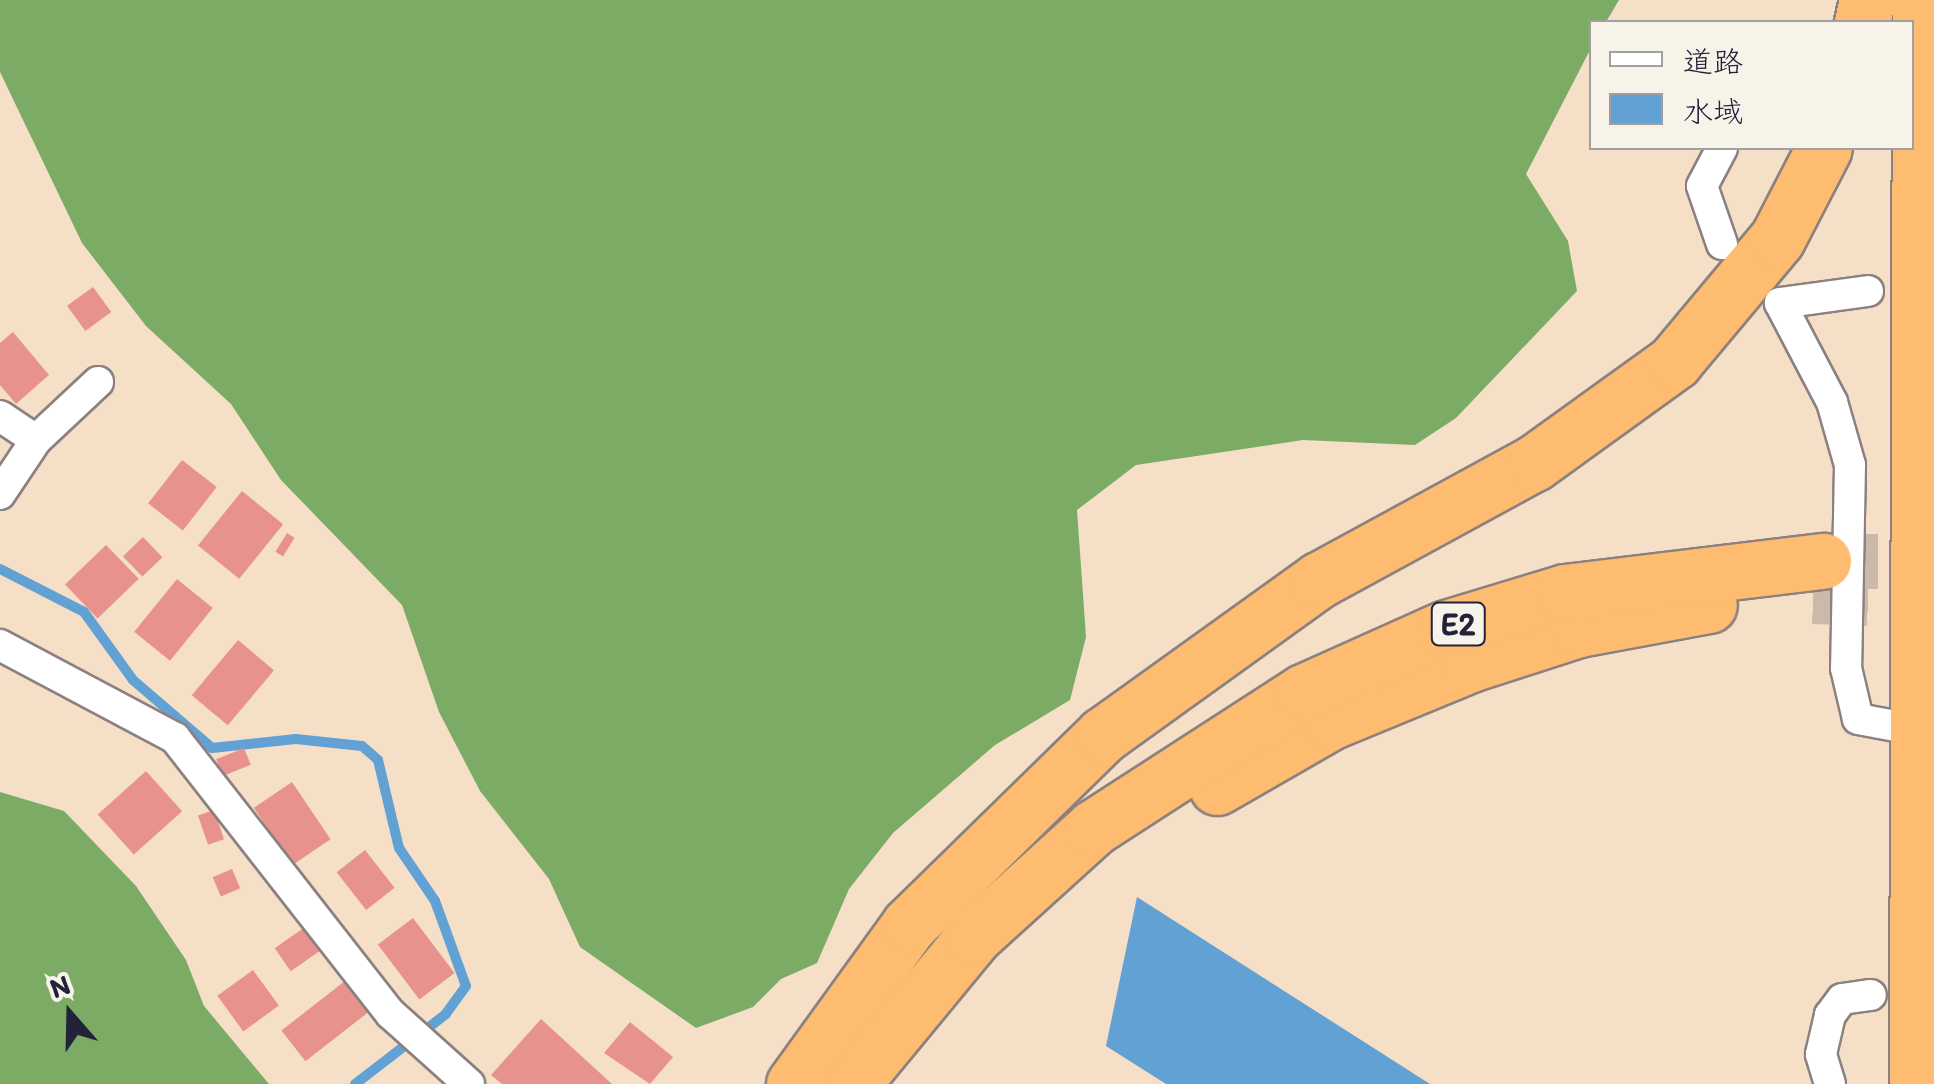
<!DOCTYPE html>
<html>
<head>
<meta charset="utf-8">
<style>
  body { margin:0 }
  #map { position:relative; width:1934px; height:1084px; overflow:hidden; background:#f5dfc6; font-family:Itim,"Klee One",sans-serif }
  div>[style] { position:absolute }
  [style*='--x'] { left:calc(var(--x)*1px); top:calc(var(--y)*1px); width:calc(var(--w)*1px); rotate:calc(var(--a)*1deg) }
  .forest>* { inset:0; background:#7cab66 }
  .water>* { inset:0; background:#62a1d4 }
  .stream>* { height:10px; margin:-5px; padding:0 5px; transform-origin:5px; border-radius:5px; background:#62a1d4 }
  .building>* { inset:0; background:#e8928d; transform-origin:0 0 }
  .highway-tunnel>* { height:55px; margin-top:-27.5px; transform-origin:0; background:repeating-linear-gradient(90deg,#cbb9aa 0 55px,transparent 0 83px) }
  .roads { filter:drop-shadow(2px 0 #8c8080) drop-shadow(-2px 0 #8c8080) drop-shadow(0 2px #8c8080) drop-shadow(0 -2px #8c8080) }
  .street>* { height:30px; margin:-15px; padding:0 15px; transform-origin:15px; border-radius:15px; background:#fff }
  .highway>* { height:55px; margin:-27.5px; padding:0 27.5px; transform-origin:27.5px; border-radius:27.5px; background:#fdbc6f }
  span { translate:-50% -50%; white-space:nowrap; text-align:center; line-height:1.15; -webkit-text-stroke:10px #f7f3e8; paint-order:stroke }
  .shield-label span { padding:2px 8px; background:#f7f3e8; border:2px solid; border-radius:8px; -webkit-text-stroke-width:0 }
  .shield-label { font-size:32px; color:#22223b; font-weight:700 }
  .legend { position:absolute; left:1589px; top:20px; width:325px; height:130px; box-sizing:border-box; background:#f7f3e8; border:2px solid #a29fa3; margin:0; padding:12px 18px; list-style:none; font-size:30px; color:#22223b }
  .legend li { display:flex; align-items:center; gap:20px; height:50px }
  .legend b { width:50px; border:2px solid #a29fa3 }
  .north { position:absolute; left:20px; top:964px; width:100px; height:100px; -webkit-text-stroke:8px #f7f3e8; paint-order:stroke; rotate:340deg; font-size:28px; font-weight:700; line-height:40px; text-align:center; color:#22223b }
  .north::after { content:''; display:block; margin:auto; width:35px; height:45px; background:#22223b; clip-path:polygon(50% 0,100% 100%,50% 72%,0 100%) }
</style>
</head>
<body>
<div id="map">
  <div class="forest">
    <div style="clip-path:polygon(0 0,1619px 0,1606px 22px,1592px 22px,1591px 48px,1526px 174px,1568px 241px,1577px 291px,1456px 418px,1415px 445px,1303px 440px,1136px 465px,1077px 510px,1086px 637px,1070px 700px,995px 745px,893px 833px,849px 889px,817px 963px,781px 979px,753px 1007px,696px 1028px,580px 947px,549px 879px,480px 791px,439px 712px,402px 605px,281px 480px,231px 404px,146px 326px,82px 243px,0 72px)"></div>
    <div style="clip-path:polygon(0 792px,64px 811px,136px 886px,186px 960px,204px 1006px,269px 1084px,0 1084px)"></div>
  </div>
  <div class="water">
    <div style="clip-path:polygon(1137px 897px,1430px 1084px,1166px 1084px,1106px 1046px)"></div>
  </div>
  <div class="stream">
    <div style="--x:0;--y:569;--w:94;--a:27.1"></div>
    <div style="--x:84;--y:612;--w:84;--a:54.2"></div>
    <div style="--x:133;--y:680;--w:104;--a:40.7"></div>
    <div style="--x:212;--y:748;--w:84;--a:-6.1"></div>
    <div style="--x:296;--y:739;--w:66;--a:6.1"></div>
    <div style="--x:362;--y:746;--w:21;--a:41"></div>
    <div style="--x:378;--y:760;--w:90;--a:76.6"></div>
    <div style="--x:399;--y:848;--w:64;--a:55.8"></div>
    <div style="--x:435;--y:901;--w:90;--a:70"></div>
    <div style="--x:466;--y:986;--w:34;--a:126"></div>
    <div style="--x:446;--y:1014;--w:115;--a:142.4"></div>
  </div>
  <div class="building">
    <div style="left:93px;top:287px;width:31px;height:32px;rotate:54deg"></div>
    <div style="clip-path:polygon(13px 332px,49px 375px,16px 404px,0 385px,0 343px)"></div>
    <div style="left:182px;top:460px;width:44px;height:55px;rotate:38deg"></div>
    <div style="left:242px;top:491px;width:53px;height:70px;rotate:39deg"></div>
    <div style="left:287px;top:533px;width:9px;height:22px;rotate:32deg"></div>
    <div style="left:143px;top:537px;width:28px;height:28px;rotate:46deg"></div>
    <div style="left:106px;top:545px;width:47px;height:57px;rotate:46deg"></div>
    <div style="left:177px;top:579px;width:46px;height:68px;rotate:39deg"></div>
    <div style="left:238px;top:640px;width:47px;height:72px;rotate:40deg"></div>
    <div style="left:244px;top:748px;width:18px;height:30px;rotate:68deg"></div>
    <div style="left:146px;top:771px;width:54px;height:65px;rotate:48deg"></div>
    <div style="left:292px;top:782px;width:69px;height:46px;rotate:56deg"></div>
    <div style="left:214px;top:810px;width:31px;height:17px;rotate:71deg"></div>
    <div style="left:365px;top:850px;width:48px;height:36px;rotate:52deg"></div>
    <div style="left:232px;top:869px;width:21px;height:21px;rotate:67deg"></div>
    <div style="left:413px;top:918px;width:69px;height:44px;rotate:53deg"></div>
    <div style="left:305px;top:927px;width:28px;height:37px;rotate:55deg"></div>
    <div style="left:253px;top:970px;width:44px;height:44px;rotate:54deg"></div>
    <div style="left:350px;top:977px;width:39px;height:87px;rotate:52deg"></div>
    <div style="clip-path:polygon(541px 1019px,612px 1084px,502px 1084px,491px 1075px)"></div>
    <div style="clip-path:polygon(630px 1022px,673px 1057px,650px 1084px,604px 1053px)"></div>
  </div>
  <div class="highway-tunnel">
    <div style="--x:1823;--y:561;--w:111;--a:0"></div>
    <div style="--x:1813;--y:596;--w:121;--a:1.9"></div>
  </div>
  <div class="roads">
    <div class="street">
      <div style="--x:1722;--y:244;--w:61;--a:-109"></div>
      <div style="--x:1702;--y:186;--w:43;--a:-62.2"></div>
      <div style="--x:1868;--y:291;--w:89;--a:172.2"></div>
      <div style="--x:1780;--y:303;--w:112;--a:62.3"></div>
      <div style="--x:1832;--y:402;--w:66;--a:74.1"></div>
      <div style="--x:1850;--y:465;--w:203;--a:91.1"></div>
      <div style="--x:1846;--y:668;--w:52;--a:76.8"></div>
      <div style="--x:1858;--y:719;--w:71;--a:10.5"></div>
      <div style="--x:0;--y:416;--w:43;--a:33.7"></div>
      <div style="--x:36;--y:440;--w:85;--a:-43.1"></div>
      <div style="--x:0;--y:494;--w:65;--a:-56.3"></div>
      <div style="--x:0;--y:645;--w:198;--a:28"></div>
      <div style="--x:175;--y:738;--w:350;--a:52"></div>
      <div style="--x:391;--y:1014;--w:105;--a:41.9"></div>
      <div style="--x:1830;--y:1084;--w:31;--a:-107"></div>
      <div style="--x:1821;--y:1054;--w:40;--a:-77"></div>
      <div style="--x:1830;--y:1015;--w:20;--a:-53"></div>
      <div style="--x:1842;--y:999;--w:29;--a:-8"></div>
    </div>
    <div class="highway">
      <div style="--x:1862;--y:22;--w:23;--a:-77"></div>
      <div style="--x:1217;--y:787;--w:133;--a:-29.9"></div>
      <div style="--x:1332;--y:721;--w:149;--a:-22.4"></div>
      <div style="--x:1470;--y:664;--w:114;--a:-17.8"></div>
      <div style="--x:1579;--y:629;--w:132;--a:-10.5"></div>
      <div style="--x:794;--y:1084;--w:196;--a:-54.1"></div>
      <div style="--x:909;--y:925;--w:272;--a:-44.4"></div>
      <div style="--x:1103;--y:735;--w:266;--a:-35.7"></div>
      <div style="--x:1319;--y:580;--w:245;--a:-28.6"></div>
      <div style="--x:1534;--y:463;--w:173;--a:-35.8"></div>
      <div style="--x:1674;--y:362;--w:160;--a:-50.1"></div>
      <div style="--x:1777;--y:239;--w:102;--a:-62.7"></div>
      <div style="--x:852;--y:1084;--w:190;--a:-50.5"></div>
      <div style="--x:973;--y:937;--w:162;--a:-42.2"></div>
      <div style="--x:1093;--y:828;--w:250;--a:-32.9"></div>
      <div style="--x:1303;--y:692;--w:157;--a:-24.1"></div>
      <div style="--x:1446;--y:628;--w:124;--a:-16.8"></div>
      <div style="--x:1565;--y:592;--w:260;--a:-6.9"></div>
      <div style="--x:1917;--y:1084;--w:1084;--a:-89.84"></div>
    </div>
  </div>
  <div class="shield-label">
    <span style="left:1458px;top:624px">E2</span>
  </div>
  <ul class="legend">
  <li><b style="height:12px;background:#fff"></b>道路</li>
  <li><b style="height:28px;background:#62a1d4"></b>水域</li>
  </ul>
  <div class="north">N</div>
</div>
</body>
</html>
